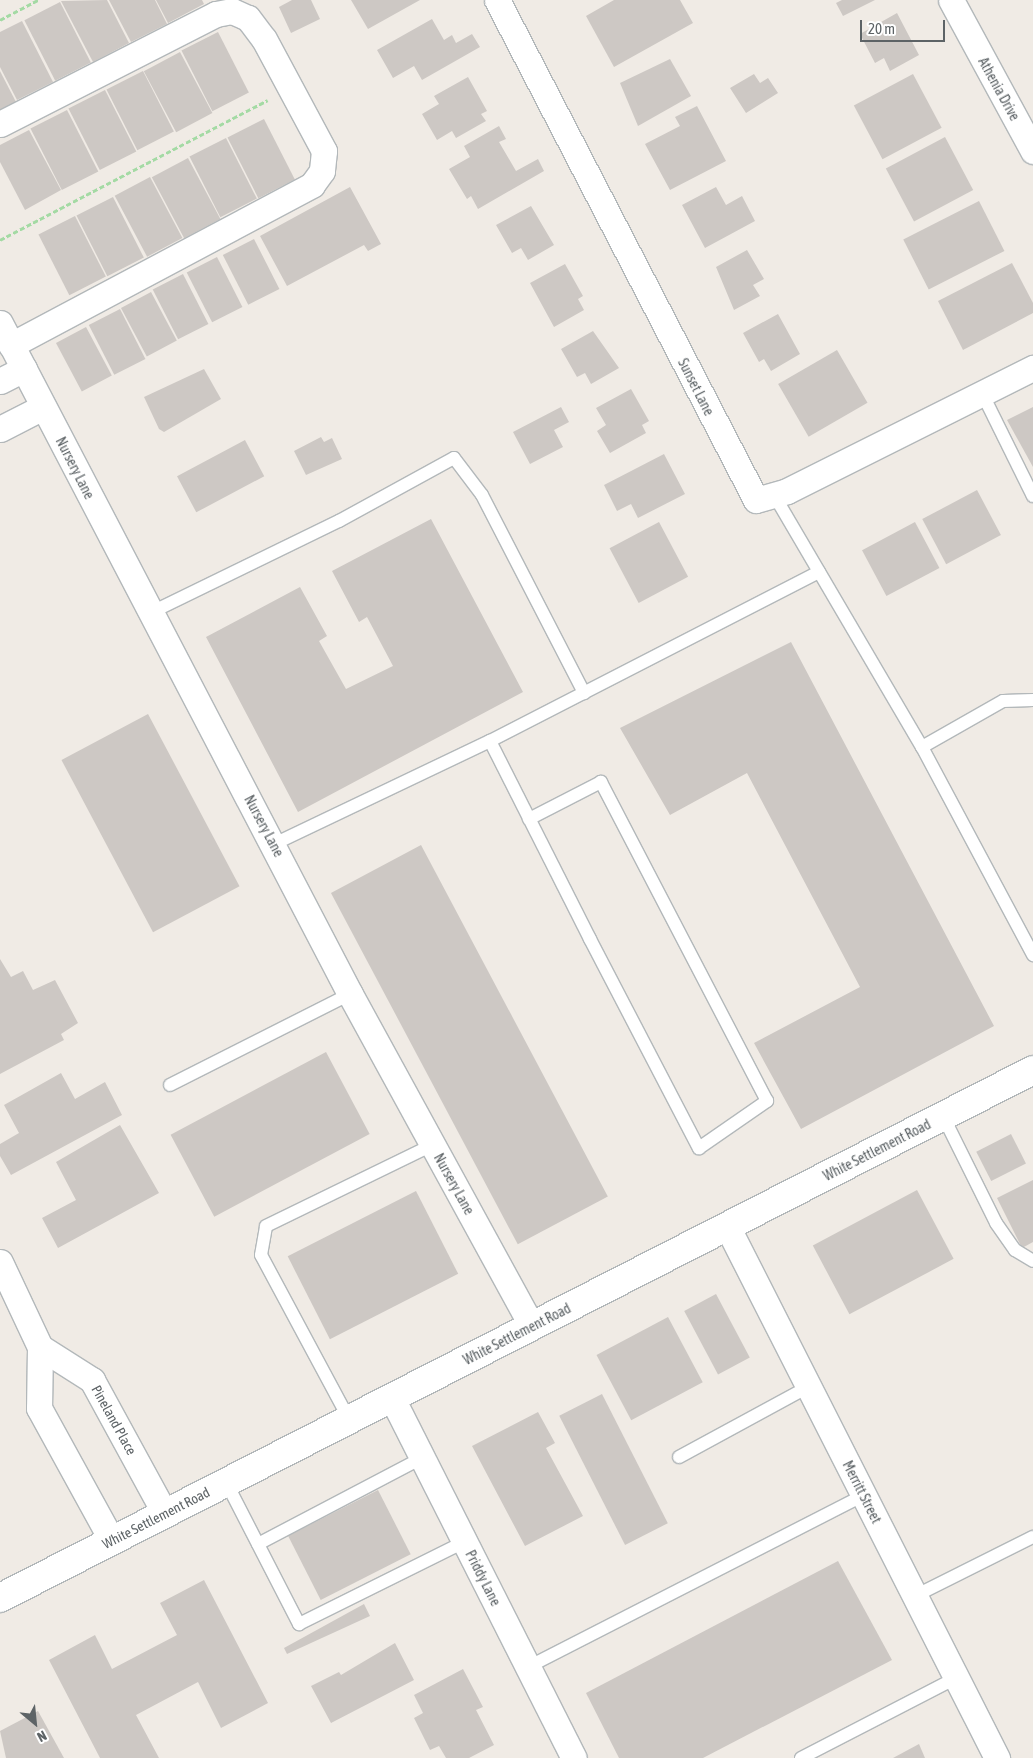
<!DOCTYPE html>
<html>
<head>
<meta charset="utf-8">
<style>
  body { margin:0 }
  #map { position:relative; width:1033px; height:1758px; overflow:hidden; background:#f0ebe5; font-family:"Asap Condensed",sans-serif }
  div>[style] { position:absolute }
  [style*='--x'] { left:calc(var(--x)*1px); top:calc(var(--y)*1px); width:calc(var(--w)*1px); rotate:calc(var(--a)*1deg) }
  .building>* { inset:0; background:#cdc8c4; transform-origin:0 0 }
  .path>* { height:3px; margin-top:-1.5px; transform-origin:0; background:repeating-linear-gradient(90deg,#a4daa4 0 5px,transparent 0 7.5px) }
  .roads { filter:drop-shadow(1px 0 #b3b8ba) drop-shadow(-1px 0 #b3b8ba) drop-shadow(0 1px #b3b8ba) drop-shadow(0 -1px #b3b8ba) }
  .service>* { height:12px; margin:-6px; padding:0 6px; transform-origin:6px; border-radius:6px; background:#fff }
  .minor>* { height:25px; margin:-12.5px; padding:0 12.5px; transform-origin:12.5px; border-radius:12.5px; background:#fff }
  .secondary>* { height:28px; margin:-14px; padding:0 14px; transform-origin:14px; border-radius:14px; background:#fff }
  span { translate:-50% -50%; white-space:nowrap; text-align:center; line-height:1.15; -webkit-text-stroke:5px #fff; paint-order:stroke }
  .street-label { font-size:14px; color:#5d6366 }
  .north { position:absolute; left:10px; top:1698px; width:50px; height:50px; -webkit-text-stroke:4px #fff; paint-order:stroke; rotate:152deg; font-size:14px; font-weight:700; line-height:20px; text-align:center; color:#5d6366 }
  .north::after { content:''; display:block; margin:auto; width:18px; height:22px; background:#5d6366; clip-path:polygon(50% 0,100% 100%,50% 72%,0 100%) }
  .scale { position:absolute; left:860px; top:20px; width:85px; height:22px; box-sizing:border-box; border:2px solid #5d6366; border-top:0; padding-left:6px; font-size:15px; line-height:18px; white-space:nowrap; color:#5d6366; -webkit-text-stroke:4px #fff; paint-order:stroke }
</style>
</head>
<body>
<div id="map">
  <div class="building">
    <div style="clip-path:polygon(107px 0,129px 43px,93px 62px,61px 1px)"></div>
    <div style="clip-path:polygon(109px 0,155px 0,167px 24px,131px 42px)"></div>
    <div style="clip-path:polygon(156px 0,202px 0,204px 4px,168px 23px)"></div>
    <div style="clip-path:polygon(311px 0,320px 19px,291px 33px,279px 7px,292px 0)"></div>
    <div style="clip-path:polygon(351px 0,420px 0,368px 29px)"></div>
    <div style="clip-path:polygon(614px 0,680px 0,693px 23px,614px 67px,586px 16px)"></div>
    <div style="clip-path:polygon(842px 0,875px 0,843px 16px,836px 3px)"></div>
    <div style="left:60px;top:2px;width:68px;height:40px;rotate:63deg"></div>
    <div style="clip-path:polygon(897px 13px,919px 55px,890px 71px,884px 58px,875px 63px,860px 34px)"></div>
    <div style="clip-path:polygon(432px 19px,444px 40px,452px 35px,456px 43px,472px 34px,480px 47px,422px 80px,414px 66px,393px 78px,377px 50px)"></div>
    <div style="clip-path:polygon(22px 21px,53px 82px,17px 100px,0 67px,0 32px)"></div>
    <div style="left:218px;top:32px;width:68px;height:41px;rotate:63deg"></div>
    <div style="left:180px;top:52px;width:69px;height:41px;rotate:62deg"></div>
    <div style="clip-path:polygon(670px 59px,691px 96px,638px 126px,620px 83px)"></div>
    <div style="clip-path:polygon(0 71px,16px 102px,0 110px)"></div>
    <div style="left:143px;top:71px;width:68px;height:41px;rotate:63deg"></div>
    <div style="clip-path:polygon(754px 74px,760px 83px,768px 78px,778px 93px,746px 113px,730px 88px)"></div>
    <div style="left:913px;top:74px;width:61px;height:67px;rotate:62deg"></div>
    <div style="clip-path:polygon(468px 77px,487px 111px,481px 114px,486px 121px,456px 138px,452px 131px,437px 140px,422px 114px,439px 104px,434px 96px)"></div>
    <div style="left:105px;top:90px;width:69px;height:41px;rotate:63deg"></div>
    <div style="clip-path:polygon(697px 106px,726px 161px,670px 190px,645px 144px,680px 126px,675px 117px)"></div>
    <div style="left:67px;top:110px;width:69px;height:41px;rotate:63deg"></div>
    <div style="left:264px;top:119px;width:68px;height:41px;rotate:63deg"></div>
    <div style="clip-path:polygon(499px 126px,506px 139px,499px 142px,516px 171px,538px 159px,544px 171px,478px 209px,471px 196px,467px 199px,449px 169px,470px 157px,464px 146px)"></div>
    <div style="clip-path:polygon(29px 130px,61px 190px,25px 210px,0 162px,0 145px)"></div>
    <div style="left:945px;top:137px;width:60px;height:67px;rotate:62deg"></div>
    <div style="left:226px;top:138px;width:68px;height:41px;rotate:63deg"></div>
    <div style="left:188px;top:158px;width:69px;height:41px;rotate:62deg"></div>
    <div style="left:150px;top:177px;width:69px;height:40px;rotate:62deg"></div>
    <div style="clip-path:polygon(350px 187px,381px 244px,368px 251px,364px 245px,287px 286px,260px 236px)"></div>
    <div style="clip-path:polygon(716px 187px,726px 205px,742px 196px,755px 221px,705px 248px,682px 205px)"></div>
    <div style="left:113px;top:197px;width:68px;height:41px;rotate:63deg"></div>
    <div style="left:979px;top:201px;width:56px;height:85px;rotate:63deg"></div>
    <div style="clip-path:polygon(531px 206px,554px 245px,528px 260px,521px 248px,512px 253px,496px 225px)"></div>
    <div style="left:75px;top:216px;width:68px;height:41px;rotate:63deg"></div>
    <div style="left:254px;top:239px;width:56px;height:35px;rotate:63deg"></div>
    <div style="clip-path:polygon(747px 250px,764px 279px,753px 285px,760px 296px,734px 310px,716px 267px)"></div>
    <div style="left:217px;top:257px;width:56px;height:34px;rotate:63deg"></div>
    <div style="clip-path:polygon(1012px 263px,1033px 303px,1033px 313px,963px 350px,938px 301px)"></div>
    <div style="clip-path:polygon(565px 264px,583px 296px,578px 299px,584px 310px,554px 327px,530px 283px)"></div>
    <div style="left:183px;top:274px;width:56px;height:34px;rotate:63deg"></div>
    <div style="left:151px;top:292px;width:55px;height:34px;rotate:62deg"></div>
    <div style="left:120px;top:309px;width:56px;height:35px;rotate:63deg"></div>
    <div style="clip-path:polygon(778px 314px,800px 354px,771px 371px,764px 359px,759px 362px,743px 333px)"></div>
    <div style="left:86px;top:327px;width:55px;height:34px;rotate:62deg"></div>
    <div style="clip-path:polygon(593px 331px,619px 368px,591px 384px,585px 373px,577px 377px,561px 349px)"></div>
    <div style="left:837px;top:350px;width:61px;height:68px;rotate:60deg"></div>
    <div style="clip-path:polygon(204px 369px,221px 399px,164px 432px,159px 429px,144px 397px)"></div>
    <div style="clip-path:polygon(631px 389px,649px 421px,642px 425px,646px 433px,610px 453px,597px 431px,606px 425px,596px 408px)"></div>
    <div style="clip-path:polygon(561px 407px,569px 422px,554px 430px,563px 447px,530px 464px,513px 432px)"></div>
    <div style="clip-path:polygon(1033px 407px,1033px 467px,1007px 420px)"></div>
    <div style="clip-path:polygon(321px 437px,324px 442px,332px 438px,342px 459px,306px 475px,294px 451px)"></div>
    <div style="left:245px;top:440px;width:41px;height:77px;rotate:62deg"></div>
    <div style="clip-path:polygon(664px 454px,685px 494px,638px 518px,631px 504px,617px 511px,604px 485px)"></div>
    <div style="left:977px;top:490px;width:51px;height:62px;rotate:62deg"></div>
    <div style="clip-path:polygon(431px 519px,523px 692px,298px 812px,206px 637px,300px 587px,327px 636px,319px 641px,346px 689px,393px 666px,367px 617px,359px 622px,332px 571px)"></div>
    <div style="left:659px;top:522px;width:62px;height:56px;rotate:62deg"></div>
    <div style="left:915px;top:522px;width:52px;height:60px;rotate:62deg"></div>
    <div style="clip-path:polygon(791px 642px,994px 1026px,801px 1129px,754px 1043px,860px 987px,747px 773px,670px 815px,620px 728px)"></div>
    <div style="left:148px;top:714px;width:195px;height:98px;rotate:62deg"></div>
    <div style="left:421px;top:845px;width:398px;height:102px;rotate:62deg"></div>
    <div style="clip-path:polygon(0 959px,11px 977px,23px 971px,33px 990px,55px 980px,78px 1023px,61px 1034px,64px 1040px,0 1074px)"></div>
    <div style="left:326px;top:1052px;width:93px;height:176px;rotate:62deg"></div>
    <div style="clip-path:polygon(61px 1073px,75px 1099px,105px 1082px,122px 1115px,11px 1175px,0 1156px,0 1144px,19px 1133px,4px 1105px)"></div>
    <div style="clip-path:polygon(120px 1125px,159px 1193px,58px 1248px,42px 1218px,76px 1200px,56px 1162px)"></div>
    <div style="left:1011px;top:1134px;width:33px;height:39px;rotate:63deg"></div>
    <div style="clip-path:polygon(1033px 1180px,1033px 1242px,1022px 1248px,997px 1198px)"></div>
    <div style="left:917px;top:1190px;width:78px;height:118px;rotate:62deg"></div>
    <div style="left:416px;top:1191px;width:93px;height:144px;rotate:63deg"></div>
    <div style="left:716px;top:1294px;width:72px;height:36px;rotate:62deg"></div>
    <div style="left:668px;top:1317px;width:74px;height:81px;rotate:62deg"></div>
    <div style="left:602px;top:1394px;width:145px;height:48px;rotate:63deg"></div>
    <div style="clip-path:polygon(538px 1412px,555px 1443px,546px 1448px,583px 1516px,525px 1546px,472px 1446px)"></div>
    <div style="left:378px;top:1490px;width:72px;height:101px;rotate:63deg"></div>
    <div style="clip-path:polygon(838px 1561px,892px 1660px,703px 1758px,619px 1758px,586px 1693px)"></div>
    <div style="clip-path:polygon(204px 1580px,268px 1703px,221px 1728px,198px 1682px,136px 1715px,159px 1758px,100px 1758px,49px 1660px,95px 1635px,112px 1669px,177px 1635px,160px 1603px)"></div>
    <div style="clip-path:polygon(364px 1604px,370px 1616px,287px 1654px,284px 1648px)"></div>
    <div style="clip-path:polygon(395px 1643px,414px 1680px,331px 1723px,311px 1686px,339px 1672px,341px 1675px)"></div>
    <div style="clip-path:polygon(463px 1669px,483px 1707px,476px 1710px,494px 1745px,469px 1758px,446px 1758px,439px 1746px,430px 1750px,414px 1718px,423px 1713px,414px 1695px)"></div>
    <div style="clip-path:polygon(38px 1711px,64px 1758px,6px 1758px,0 1731px)"></div>
    <div style="clip-path:polygon(919px 1744px,925px 1758px,893px 1758px)"></div>
  </div>
  <div class="path">
    <div style="--x:0;--y:20;--w:43;--a:-27.8"></div>
    <div style="--x:0;--y:240;--w:302;--a:-27.6"></div>
  </div>
  <div class="roads">
    <div class="service">
      <div style="--x:982;--y:393;--w:115;--a:63.7"></div>
      <div style="--x:774;--y:495;--w:292;--a:59.6"></div>
      <div style="--x:922;--y:747;--w:236;--a:61.9"></div>
      <div style="--x:150;--y:613;--w:210;--a:-26"></div>
      <div style="--x:339;--y:521;--w:131;--a:-28.7"></div>
      <div style="--x:454;--y:458;--w:46;--a:52.9"></div>
      <div style="--x:482;--y:495;--w:223;--a:62.7"></div>
      <div style="--x:490;--y:741;--w:370;--a:-27.2"></div>
      <div style="--x:922;--y:747;--w:93;--a:-29.6"></div>
      <div style="--x:1003;--y:701;--w:30;--a:-2"></div>
      <div style="--x:274;--y:844;--w:239;--a:-25.5"></div>
      <div style="--x:490;--y:741;--w:222;--a:63.2"></div>
      <div style="--x:590;--y:939;--w:236;--a:62.5"></div>
      <div style="--x:699;--y:1148;--w:83;--a:-34.7"></div>
      <div style="--x:767;--y:1101;--w:360;--a:-117.5"></div>
      <div style="--x:601;--y:782;--w:81;--a:152.8"></div>
      <div style="--x:170;--y:1085;--w:202;--a:-26.8"></div>
      <div style="--x:943;--y:1116;--w:119;--a:63.6"></div>
      <div style="--x:996;--y:1223;--w:33;--a:55"></div>
      <div style="--x:1015;--y:1250;--w:21;--a:31"></div>
      <div style="--x:349;--y:1419;--w:186;--a:-118.2"></div>
      <div style="--x:261;--y:1255;--w:29;--a:-80"></div>
      <div style="--x:266;--y:1226;--w:185;--a:-26"></div>
      <div style="--x:679;--y:1457;--w:147;--a:-28.5"></div>
      <div style="--x:226;--y:1482;--w:160;--a:62.8"></div>
      <div style="--x:299;--y:1624;--w:184;--a:-26.4"></div>
      <div style="--x:258;--y:1544;--w:185;--a:-27.7"></div>
      <div style="--x:915;--y:1596;--w:132;--a:-26.6"></div>
      <div style="--x:528;--y:1667;--w:377;--a:-27.1"></div>
      <div style="--x:801;--y:1758;--w:174;--a:-27.3"></div>
    </div>
    <div class="minor">
      <div style="--x:497;--y:0;--w:563;--a:62.62"></div>
      <div style="--x:756;--y:500;--w:32;--a:-16"></div>
      <div style="--x:787;--y:491;--w:275;--a:-26.6"></div>
      <div style="--x:951;--y:0;--w:172;--a:61.5"></div>
      <div style="--x:0;--y:124;--w:242;--a:-27"></div>
      <div style="--x:216;--y:14;--w:16;--a:-11"></div>
      <div style="--x:232;--y:11;--w:17;--a:24"></div>
      <div style="--x:248;--y:18;--w:26;--a:53"></div>
      <div style="--x:264;--y:39;--w:127;--a:61.8"></div>
      <div style="--x:324;--y:151;--w:20;--a:96"></div>
      <div style="--x:322;--y:171;--w:17;--a:126"></div>
      <div style="--x:312;--y:185;--w:341;--a:152"></div>
      <div style="--x:0;--y:323;--w:757;--a:62.45"></div>
      <div style="--x:350;--y:994;--w:379;--a:61.3"></div>
      <div style="--x:0;--y:381;--w:27;--a:-27"></div>
      <div style="--x:0;--y:429;--w:48;--a:-27.1"></div>
      <div style="--x:727;--y:1226;--w:597;--a:63.09"></div>
      <div style="--x:0;--y:1262;--w:94;--a:64.8"></div>
      <div style="--x:40;--y:1347;--w:61;--a:90.9"></div>
      <div style="--x:39;--y:1408;--w:152;--a:61.2"></div>
      <div style="--x:40;--y:1347;--w:62;--a:32.4"></div>
      <div style="--x:92;--y:1380;--w:153;--a:61.4"></div>
      <div style="--x:392;--y:1398;--w:403;--a:63.2"></div>
    </div>
    <div class="secondary">
      <div style="--x:0;--y:1598;--w:1160;--a:-27.07"></div>
    </div>
  </div>
  <div class="street-label">
    <span style="left:999px;top:89px;rotate:61deg">Athenia Drive</span>
    <span style="left:696px;top:387px;rotate:63deg">Sunset Lane</span>
    <span style="left:75px;top:468px;rotate:63deg">Nursery Lane</span>
    <span style="left:264px;top:826px;rotate:62deg">Nursery Lane</span>
    <span style="left:877px;top:1150px;rotate:-27deg">White Settlement Road</span>
    <span style="left:454px;top:1184px;rotate:61deg">Nursery Lane</span>
    <span style="left:517px;top:1334px;rotate:-27deg">White Settlement Road</span>
    <span style="left:114px;top:1420px;rotate:61deg">Pineland Place</span>
    <span style="left:862px;top:1492px;rotate:63deg">Merritt Street</span>
    <span style="left:156px;top:1518px;rotate:-27deg">White Settlement Road</span>
    <span style="left:483px;top:1578px;rotate:63deg">Priddy Lane</span>
  </div>
  <div class="north">N</div>
  <div class="scale">20 m</div>
</div>
</body>
</html>
